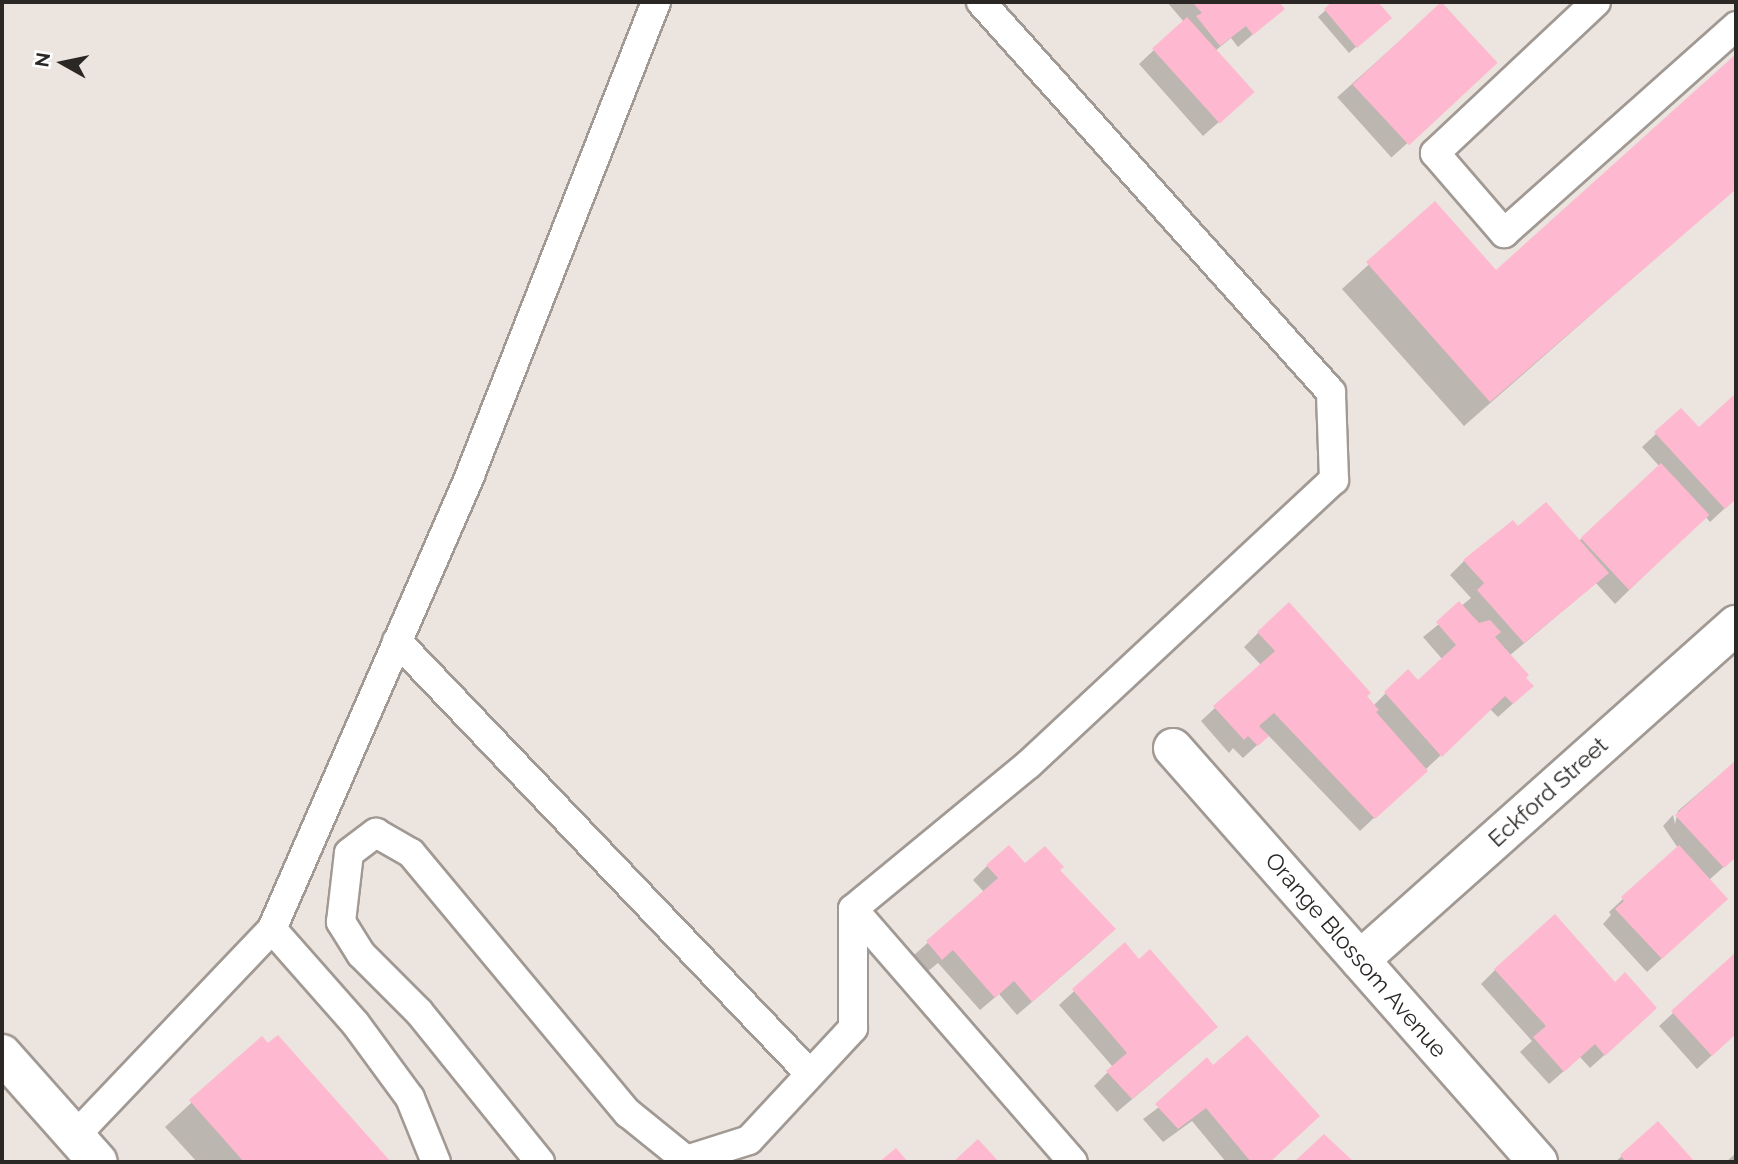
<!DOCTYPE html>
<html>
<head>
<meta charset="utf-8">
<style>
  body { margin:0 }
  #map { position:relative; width:1738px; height:1164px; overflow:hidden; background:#ece4de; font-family:Raleway,sans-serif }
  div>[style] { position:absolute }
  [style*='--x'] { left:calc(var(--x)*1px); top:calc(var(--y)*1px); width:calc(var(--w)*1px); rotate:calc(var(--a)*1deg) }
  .shadow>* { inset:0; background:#0003; transform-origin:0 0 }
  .building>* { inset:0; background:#feb8cf; transform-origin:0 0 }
  .roads { filter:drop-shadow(2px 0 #a19993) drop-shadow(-2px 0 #a19993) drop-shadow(0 2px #a19993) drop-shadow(0 -2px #a19993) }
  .lane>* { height:28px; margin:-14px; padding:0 14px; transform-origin:14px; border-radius:14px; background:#fff }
  .street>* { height:38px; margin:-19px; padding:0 19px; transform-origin:19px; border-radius:19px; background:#fff }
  span { translate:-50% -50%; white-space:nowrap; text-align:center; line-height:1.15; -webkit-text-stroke:6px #fff; paint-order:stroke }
  .street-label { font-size:23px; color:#2a2725 }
  .frame { position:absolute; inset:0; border:4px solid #2a2725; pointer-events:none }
  .north { position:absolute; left:28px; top:28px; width:70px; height:70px; -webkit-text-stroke:5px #fff; paint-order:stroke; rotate:279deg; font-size:19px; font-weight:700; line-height:28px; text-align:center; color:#2a2725 }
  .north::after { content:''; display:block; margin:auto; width:24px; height:32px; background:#2a2725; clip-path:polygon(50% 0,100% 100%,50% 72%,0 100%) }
</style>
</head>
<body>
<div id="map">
  <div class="shadow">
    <div style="clip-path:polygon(1167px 2px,1277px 2px,1282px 9px,1238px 47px,1231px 38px,1215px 51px,1237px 106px,1203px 136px,1139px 64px,1184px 22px)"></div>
    <div style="clip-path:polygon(1335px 2px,1375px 2px,1389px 18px,1349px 53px,1318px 17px)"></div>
    <div style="left:1442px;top:3px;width:81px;height:141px;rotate:48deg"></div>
    <div style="clip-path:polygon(1736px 58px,1736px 184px,1732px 191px,1464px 426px,1342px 289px,1435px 204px,1496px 273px)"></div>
    <div style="clip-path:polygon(1736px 396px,1736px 498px,1710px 522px,1705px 516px,1615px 604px,1596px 583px,1509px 656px,1517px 700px,1498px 717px,1490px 709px,1360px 831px,1268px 735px,1243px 758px,1233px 748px,1229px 753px,1201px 721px,1261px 665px,1244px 647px,1258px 633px,1365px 696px,1373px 706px,1386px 693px,1417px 682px,1443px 660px,1423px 637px,1471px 598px,1450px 575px,1464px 561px,1481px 546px,1518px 528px,1579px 541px,1660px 467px,1642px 447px,1656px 434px,1699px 430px)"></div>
    <div style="clip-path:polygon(1736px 761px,1736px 856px,1709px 880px,1712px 912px,1647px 972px,1603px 924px,1611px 915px,1609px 912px,1678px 848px,1663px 826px,1673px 815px,1675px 824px,1678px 811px)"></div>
    <div style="clip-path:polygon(987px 866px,1058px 871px,1100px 943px,1017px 1015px,999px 994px,980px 1010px,938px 963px,927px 972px,913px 956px,984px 892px,973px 880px)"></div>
    <div style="clip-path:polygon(1125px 945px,1201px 1041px,1117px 1112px,1094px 1086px,1113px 1067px,1059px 1005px)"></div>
    <div style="clip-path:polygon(1736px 955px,1736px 1033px,1697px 1069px,1659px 1026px)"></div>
    <div style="clip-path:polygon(1495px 970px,1641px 1022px,1590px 1068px,1580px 1057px,1549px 1084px,1520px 1052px,1532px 1041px,1481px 984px)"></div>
    <div style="clip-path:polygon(278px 1037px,389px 1162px,197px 1162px,165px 1127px,262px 1038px,268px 1045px)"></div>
    <div style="clip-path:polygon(1213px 1067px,1304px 1130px,1269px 1162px,1226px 1162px,1192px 1121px,1163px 1142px,1143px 1119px)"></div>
    <div style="clip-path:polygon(1658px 1124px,1691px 1162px,1615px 1162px,1621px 1157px)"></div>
    <div style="clip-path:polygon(1736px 1153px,1736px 1162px,1726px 1162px)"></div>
  </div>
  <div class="building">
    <div style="clip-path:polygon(1192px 2px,1279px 2px,1285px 9px,1253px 35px,1246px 26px,1220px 46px,1196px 16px,1202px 13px)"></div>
    <div style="clip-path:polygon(1332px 2px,1378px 2px,1392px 18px,1357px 48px,1324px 9px)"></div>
    <div style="left:1441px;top:2px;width:83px;height:121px;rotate:47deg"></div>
    <div style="left:1187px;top:17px;width:101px;height:47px;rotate:48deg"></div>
    <div style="clip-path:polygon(1736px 54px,1734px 191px,1490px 402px,1366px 262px,1435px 201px,1496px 270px)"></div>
    <div style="clip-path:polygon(1736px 393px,1736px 499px,1725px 509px,1654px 432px,1681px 408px,1699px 427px)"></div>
    <div style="left:1661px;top:463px;width:71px;height:110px;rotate:47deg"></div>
    <div style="clip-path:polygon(1546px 502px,1609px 573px,1524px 643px,1477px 590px,1484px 583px,1463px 560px,1513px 520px,1518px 526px)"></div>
    <div style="clip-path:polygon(1459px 601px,1479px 623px,1490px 620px,1501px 632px,1495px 637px,1529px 675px,1526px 678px,1534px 686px,1513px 704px,1505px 696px,1442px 757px,1384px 692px,1408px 669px,1418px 680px,1456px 645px,1436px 622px)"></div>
    <div style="clip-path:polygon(1289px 602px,1371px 693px,1367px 696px,1379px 710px,1376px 712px,1428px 771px,1375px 819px,1274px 713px,1259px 726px,1269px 736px,1258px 746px,1248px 736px,1244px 740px,1213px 706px,1275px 651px,1257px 632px)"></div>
    <div style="clip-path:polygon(1736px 760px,1736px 857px,1724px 868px,1675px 815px)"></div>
    <div style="clip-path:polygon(1009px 845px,1025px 863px,1045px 846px,1064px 867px,1060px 870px,1116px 929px,1032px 1002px,1014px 981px,995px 998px,953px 950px,942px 960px,926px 941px,998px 878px,986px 865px)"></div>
    <div style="clip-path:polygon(1679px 845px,1728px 899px,1662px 959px,1615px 909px,1624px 901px,1621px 897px)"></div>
    <div style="clip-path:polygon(1555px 914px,1615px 982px,1625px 972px,1657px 1008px,1605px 1056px,1595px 1044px,1564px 1072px,1533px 1037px,1546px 1026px,1494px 969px)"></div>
    <div style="clip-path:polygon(1125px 942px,1139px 959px,1150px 949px,1218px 1027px,1132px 1099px,1106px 1071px,1127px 1053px,1072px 989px)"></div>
    <div style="clip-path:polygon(1736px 952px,1736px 1034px,1712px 1056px,1671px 1011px)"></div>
    <div style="clip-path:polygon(278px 1035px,391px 1162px,244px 1162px,189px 1100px,262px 1036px,268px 1043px)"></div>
    <div style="clip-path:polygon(1247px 1035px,1320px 1116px,1270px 1162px,1251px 1162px,1206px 1108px,1178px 1129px,1155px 1104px,1207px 1057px,1213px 1065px)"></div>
    <div style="clip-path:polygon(1658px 1121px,1695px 1162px,1626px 1162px,1620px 1155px)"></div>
    <div style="clip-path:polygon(1324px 1134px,1354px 1162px,1294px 1162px)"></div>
    <div style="clip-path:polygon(978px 1139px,999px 1162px,953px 1162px)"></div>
    <div style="clip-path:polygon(896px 1148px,908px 1162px,879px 1162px)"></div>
  </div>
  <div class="roads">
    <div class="lane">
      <div style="--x:1596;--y:2;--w:221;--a:136.8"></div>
      <div style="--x:1435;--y:153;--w:106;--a:49.2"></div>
      <div style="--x:1504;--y:233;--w:311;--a:-41.7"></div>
      <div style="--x:397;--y:641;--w:598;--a:46.35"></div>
      <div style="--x:853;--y:909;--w:228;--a:-39.5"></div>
      <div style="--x:1029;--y:764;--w:417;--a:-43"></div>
      <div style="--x:1334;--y:480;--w:88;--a:-92"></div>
      <div style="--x:1331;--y:392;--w:524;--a:-131.91"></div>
      <div style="--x:853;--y:909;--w:335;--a:49"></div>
      <div style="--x:272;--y:929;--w:125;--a:48.6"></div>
      <div style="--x:355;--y:1023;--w:93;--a:53.7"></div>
      <div style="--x:410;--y:1098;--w:69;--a:67.9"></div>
      <div style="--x:75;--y:1136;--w:286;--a:-46.4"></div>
      <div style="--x:272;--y:929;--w:495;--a:-66.4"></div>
      <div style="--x:470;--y:475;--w:508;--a:-68.53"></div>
      <div style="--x:540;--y:1162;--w:193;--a:-128.9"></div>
      <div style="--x:419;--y:1012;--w:82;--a:-135"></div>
      <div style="--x:361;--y:954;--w:38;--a:-122"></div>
      <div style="--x:341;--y:922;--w:69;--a:-83.4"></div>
      <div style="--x:349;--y:853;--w:34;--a:-37"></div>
      <div style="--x:376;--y:833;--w:40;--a:29.7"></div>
      <div style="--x:411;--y:853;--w:339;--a:50.2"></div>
      <div style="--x:628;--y:1113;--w:75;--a:39"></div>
      <div style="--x:686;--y:1160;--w:66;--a:-17.6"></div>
      <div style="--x:749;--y:1140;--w:153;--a:-47.1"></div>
      <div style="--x:853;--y:1028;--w:119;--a:-90"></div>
    </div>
    <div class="street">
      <div style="--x:1173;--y:748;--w:552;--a:48.6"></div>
      <div style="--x:1360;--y:960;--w:504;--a:-41.7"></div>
      <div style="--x:2;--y:1054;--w:144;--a:48.4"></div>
    </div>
  </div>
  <div class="street-label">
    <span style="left:1548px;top:792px;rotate:-42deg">Eckford Street</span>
    <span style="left:1356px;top:955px;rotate:49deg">Orange Blossom Avenue</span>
  </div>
  <div class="frame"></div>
  <div class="north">N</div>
</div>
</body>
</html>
